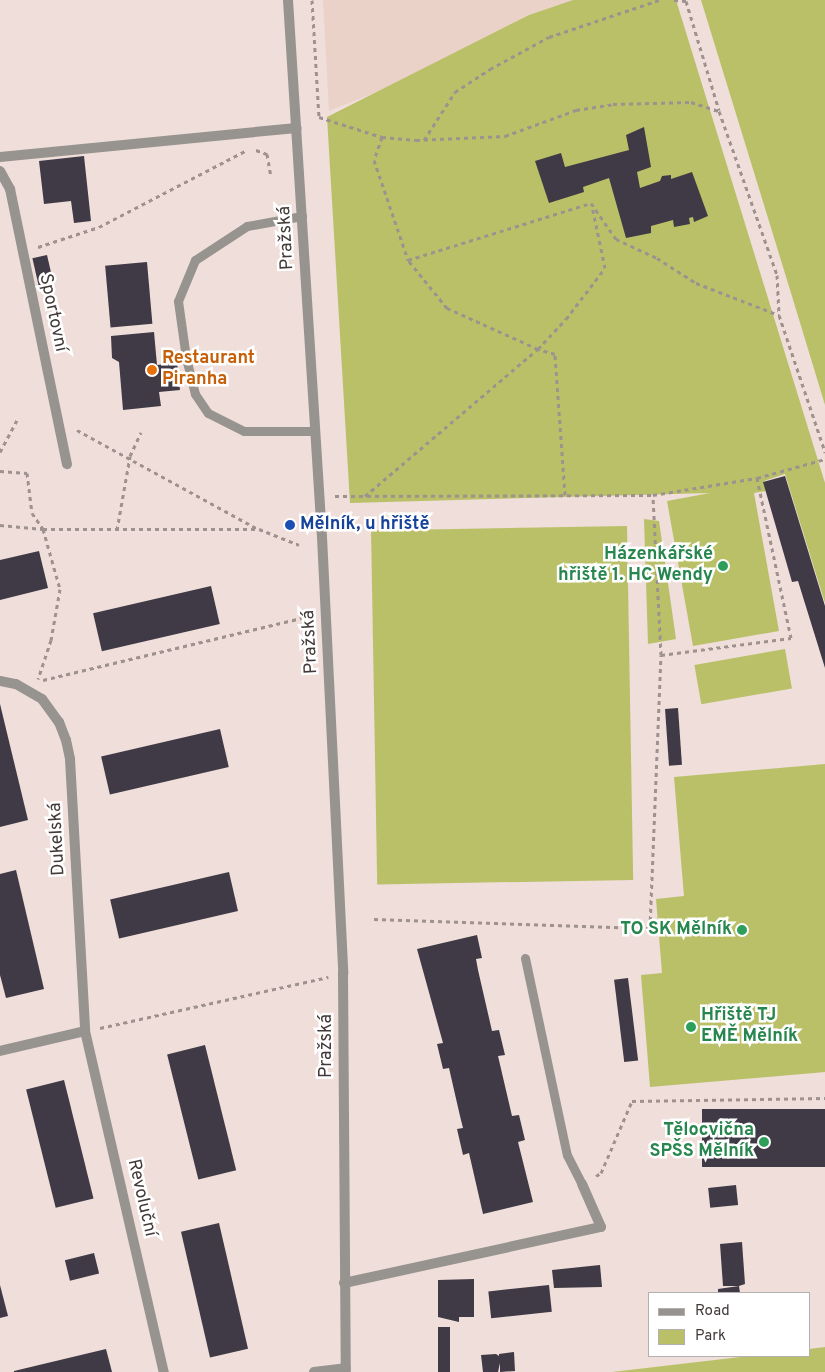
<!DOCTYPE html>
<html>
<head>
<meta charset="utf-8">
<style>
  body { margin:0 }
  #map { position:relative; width:825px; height:1372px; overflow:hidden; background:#efded9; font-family:Overpass,sans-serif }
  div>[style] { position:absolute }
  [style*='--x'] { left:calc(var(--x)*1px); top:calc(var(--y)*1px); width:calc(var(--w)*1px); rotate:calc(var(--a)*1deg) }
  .built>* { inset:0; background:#ead2c9 }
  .green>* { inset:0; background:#bac068; transform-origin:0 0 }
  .building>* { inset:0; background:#3f3a45; transform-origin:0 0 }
  .path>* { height:3px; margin-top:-1.5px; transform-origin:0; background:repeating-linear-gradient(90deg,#9e928e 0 4px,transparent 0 8px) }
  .lane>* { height:9px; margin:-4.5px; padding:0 4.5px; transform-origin:4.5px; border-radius:4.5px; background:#97938e }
  .street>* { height:10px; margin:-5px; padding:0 5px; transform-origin:5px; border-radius:5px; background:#97938e }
  .dots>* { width:14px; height:14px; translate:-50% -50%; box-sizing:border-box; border:2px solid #fff; border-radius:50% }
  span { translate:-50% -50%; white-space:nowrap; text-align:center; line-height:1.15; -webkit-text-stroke:5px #fff; paint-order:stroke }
  .street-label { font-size:18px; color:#413a38 }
  .food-label { font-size:18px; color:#c56008; font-weight:700 }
  .left { translate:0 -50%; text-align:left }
  .transit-label { font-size:18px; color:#164399; font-weight:700 }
  .leisure-label { font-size:18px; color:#27864d; font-weight:700 }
  .right { translate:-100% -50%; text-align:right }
  .legend { position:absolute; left:648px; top:1292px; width:162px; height:65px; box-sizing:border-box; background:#fff; border:1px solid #b3b0af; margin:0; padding:6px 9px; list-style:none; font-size:15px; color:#413a38 }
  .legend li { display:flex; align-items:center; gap:10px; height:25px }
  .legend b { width:25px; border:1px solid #b3b0af }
</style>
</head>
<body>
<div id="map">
  <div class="built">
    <div style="clip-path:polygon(323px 0,573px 0,529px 15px,379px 91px,329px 111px)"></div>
  </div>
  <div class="green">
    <div style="clip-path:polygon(573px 0,676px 0,825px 483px,825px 603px,785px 474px,764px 481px,766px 491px,754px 493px,779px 631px,693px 646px,667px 501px,710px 493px,350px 503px,327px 117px,529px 15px)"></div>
    <div style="clip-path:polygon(701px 0,825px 0,825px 405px,791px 293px)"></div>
    <div style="clip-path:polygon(644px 519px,659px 521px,676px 639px,648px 644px)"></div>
    <div style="left:627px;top:526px;width:354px;height:256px;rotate:89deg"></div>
    <div style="left:785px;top:649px;width:40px;height:92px;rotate:80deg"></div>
    <div style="clip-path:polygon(825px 764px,825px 1072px,650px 1087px,641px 975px,662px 973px,656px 899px,684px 896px,674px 777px)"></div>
    <div style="clip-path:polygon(825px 1347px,825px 1372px,612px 1372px,749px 1356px,809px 1356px,809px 1349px)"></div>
  </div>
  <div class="building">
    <div style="clip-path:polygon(644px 127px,651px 167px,637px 172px,640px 188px,660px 181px,662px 176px,671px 175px,671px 179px,692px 172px,708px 216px,694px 222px,693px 217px,689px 218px,690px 224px,674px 227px,673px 220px,651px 226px,651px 233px,626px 238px,609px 178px,583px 187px,584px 192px,549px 203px,535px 161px,561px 153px,565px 167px,629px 150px,626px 135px)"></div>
    <div style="clip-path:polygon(84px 156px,91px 221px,74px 223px,71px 201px,44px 204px,39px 161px)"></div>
    <div style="left:47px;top:255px;width:28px;height:15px;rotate:77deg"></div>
    <div style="left:147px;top:262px;width:62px;height:42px;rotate:85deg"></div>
    <div style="clip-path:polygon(154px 332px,157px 365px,177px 363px,180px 390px,159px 392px,161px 406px,123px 410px,119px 362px,112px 358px,111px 336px)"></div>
    <div style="clip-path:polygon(785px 476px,825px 606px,825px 668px,798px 581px,792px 582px,763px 482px)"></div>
    <div style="clip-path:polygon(39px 551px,48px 588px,0 600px,0 560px)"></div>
    <div style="left:211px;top:586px;width:39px;height:121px;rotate:77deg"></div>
    <div style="clip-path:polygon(0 704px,28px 820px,0 827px)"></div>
    <div style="left:678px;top:708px;width:57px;height:13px;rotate:86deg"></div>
    <div style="left:220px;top:729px;width:39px;height:122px;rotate:77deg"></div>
    <div style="clip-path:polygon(16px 870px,44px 989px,6px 998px,0 975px,0 874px)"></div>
    <div style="left:229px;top:872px;width:40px;height:122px;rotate:77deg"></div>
    <div style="clip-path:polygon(477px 935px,482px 958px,476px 959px,478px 970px,492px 1031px,499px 1030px,505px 1055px,498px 1056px,512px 1116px,519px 1115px,525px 1140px,518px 1142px,533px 1202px,483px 1214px,469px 1153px,463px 1155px,457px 1129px,463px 1128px,460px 1116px,449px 1068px,443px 1069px,437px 1044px,443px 1043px,417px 949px)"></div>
    <div style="left:628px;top:978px;width:83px;height:14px;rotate:83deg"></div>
    <div style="left:205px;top:1045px;width:129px;height:39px;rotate:76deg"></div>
    <div style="left:64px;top:1080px;width:122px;height:39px;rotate:76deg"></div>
    <div style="left:825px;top:1109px;width:58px;height:123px;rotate:90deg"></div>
    <div style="left:736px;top:1185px;width:20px;height:28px;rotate:84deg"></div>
    <div style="left:219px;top:1223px;width:129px;height:39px;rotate:77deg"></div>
    <div style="clip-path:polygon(742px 1242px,745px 1284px,739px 1286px,740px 1293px,718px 1293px,718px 1289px,739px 1286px,723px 1286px,720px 1244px)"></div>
    <div style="left:94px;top:1253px;width:21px;height:30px;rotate:76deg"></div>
    <div style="clip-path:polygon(600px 1265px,602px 1287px,554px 1288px,552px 1270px)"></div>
    <div style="clip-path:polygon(474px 1279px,474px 1317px,459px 1317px,459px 1322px,438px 1317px,438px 1280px)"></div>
    <div style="clip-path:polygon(0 1285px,8px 1316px,0 1318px)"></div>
    <div style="left:549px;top:1285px;width:27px;height:61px;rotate:84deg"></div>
    <div style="left:438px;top:1327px;width:12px;height:45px"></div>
    <div style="clip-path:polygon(106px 1349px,112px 1372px,14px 1372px,14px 1371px)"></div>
    <div style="clip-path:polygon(514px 1352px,515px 1371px,500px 1372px,500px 1363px,498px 1372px,483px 1372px,481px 1355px,496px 1354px,499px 1356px,499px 1354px)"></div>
  </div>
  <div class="path">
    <div style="--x:312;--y:0;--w:117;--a:86.6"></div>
    <div style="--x:319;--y:117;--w:66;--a:17.6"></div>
    <div style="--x:382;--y:137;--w:34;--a:5"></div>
    <div style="--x:416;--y:140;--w:89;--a:-2.6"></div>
    <div style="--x:505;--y:136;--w:76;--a:-20.1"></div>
    <div style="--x:576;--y:110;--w:37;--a:-9"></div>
    <div style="--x:613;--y:104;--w:78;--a:-1.5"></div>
    <div style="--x:691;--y:102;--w:29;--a:18"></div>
    <div style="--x:719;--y:111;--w:174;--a:70.5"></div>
    <div style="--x:777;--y:275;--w:40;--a:87.1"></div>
    <div style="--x:779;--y:315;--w:145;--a:71.4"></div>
    <div style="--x:674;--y:0;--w:12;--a:5"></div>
    <div style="--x:686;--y:1;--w:114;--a:73.2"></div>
    <div style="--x:382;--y:137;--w:24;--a:109"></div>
    <div style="--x:374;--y:160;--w:106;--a:71.2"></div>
    <div style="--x:408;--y:260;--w:192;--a:-17.3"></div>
    <div style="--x:591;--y:203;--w:44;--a:55.2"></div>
    <div style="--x:616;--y:239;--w:45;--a:24.9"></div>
    <div style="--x:657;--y:258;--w:46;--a:32.7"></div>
    <div style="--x:696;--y:283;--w:89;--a:21.1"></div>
    <div style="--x:424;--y:140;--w:57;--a:-57.1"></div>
    <div style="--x:455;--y:92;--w:42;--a:-33.3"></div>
    <div style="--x:490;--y:69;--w:67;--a:-28.5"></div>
    <div style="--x:549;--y:37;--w:116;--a:-18.6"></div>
    <div style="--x:256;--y:150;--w:12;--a:20"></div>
    <div style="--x:267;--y:154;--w:22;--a:80"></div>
    <div style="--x:38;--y:247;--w:64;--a:-18.2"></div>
    <div style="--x:99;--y:227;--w:167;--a:-27.5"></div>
    <div style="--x:77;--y:430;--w:206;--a:28.7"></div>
    <div style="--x:0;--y:452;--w:38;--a:-62"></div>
    <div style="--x:0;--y:471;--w:27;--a:4"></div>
    <div style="--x:27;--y:473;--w:40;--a:82.9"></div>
    <div style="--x:32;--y:513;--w:19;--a:55"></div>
    <div style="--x:43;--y:529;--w:62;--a:74.2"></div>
    <div style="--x:60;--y:589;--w:52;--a:100"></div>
    <div style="--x:51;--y:640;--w:41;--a:108.4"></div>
    <div style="--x:565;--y:495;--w:141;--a:-94.1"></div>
    <div style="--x:555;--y:354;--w:18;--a:-164"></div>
    <div style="--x:538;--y:349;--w:41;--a:-47"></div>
    <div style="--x:566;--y:319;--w:64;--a:-52.6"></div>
    <div style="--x:605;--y:268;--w:63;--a:-101.8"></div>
    <div style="--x:335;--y:496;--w:318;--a:-0.2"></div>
    <div style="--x:653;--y:495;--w:105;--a:-9.3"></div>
    <div style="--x:757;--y:478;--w:71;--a:-15.6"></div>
    <div style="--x:365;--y:496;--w:227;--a:-40.4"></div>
    <div style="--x:538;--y:349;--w:100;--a:-155.7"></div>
    <div style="--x:447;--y:308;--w:62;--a:-129.1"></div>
    <div style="--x:0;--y:525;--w:43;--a:5.3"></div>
    <div style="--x:43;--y:529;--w:216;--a:0"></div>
    <div style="--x:259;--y:529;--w:43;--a:21.8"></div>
    <div style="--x:117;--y:530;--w:75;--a:-80"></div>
    <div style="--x:130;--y:456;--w:26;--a:-65"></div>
    <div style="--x:661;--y:655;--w:131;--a:-7.5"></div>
    <div style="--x:791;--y:638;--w:164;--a:-102"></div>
    <div style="--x:43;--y:680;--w:269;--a:-13.5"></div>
    <div style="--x:374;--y:919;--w:276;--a:1.9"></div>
    <div style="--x:650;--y:928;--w:273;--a:-87.7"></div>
    <div style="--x:661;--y:655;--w:160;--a:-92.9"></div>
    <div style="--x:100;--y:1028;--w:234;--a:-12.6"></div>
    <div style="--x:596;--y:1176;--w:6;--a:-31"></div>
    <div style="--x:601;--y:1173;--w:78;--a:-66.7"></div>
    <div style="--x:632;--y:1101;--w:193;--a:-0.9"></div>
  </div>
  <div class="lane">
    <div style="--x:302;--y:216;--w:56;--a:169.7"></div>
    <div style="--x:247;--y:226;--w:62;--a:146.8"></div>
    <div style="--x:195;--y:260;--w:44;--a:112.5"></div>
    <div style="--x:178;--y:301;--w:58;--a:82"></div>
    <div style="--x:186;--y:358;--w:37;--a:76"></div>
    <div style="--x:195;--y:394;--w:23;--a:56"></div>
    <div style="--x:208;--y:413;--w:40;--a:26.6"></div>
    <div style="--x:244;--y:431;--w:71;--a:0"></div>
    <div style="--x:525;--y:958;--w:201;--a:78"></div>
    <div style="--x:567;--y:1155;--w:33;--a:63"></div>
  </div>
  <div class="street">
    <div style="--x:288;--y:0;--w:538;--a:86.38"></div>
    <div style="--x:322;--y:537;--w:437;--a:87.2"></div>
    <div style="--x:343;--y:973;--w:399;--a:89.6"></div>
    <div style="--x:0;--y:157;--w:298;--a:-5.6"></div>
    <div style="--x:0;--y:171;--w:21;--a:61"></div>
    <div style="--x:10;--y:189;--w:281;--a:78.3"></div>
    <div style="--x:0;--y:681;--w:16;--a:11"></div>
    <div style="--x:16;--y:684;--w:30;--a:30"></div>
    <div style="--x:42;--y:699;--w:29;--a:54"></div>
    <div style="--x:59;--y:722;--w:19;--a:69"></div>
    <div style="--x:66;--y:740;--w:19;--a:78"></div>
    <div style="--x:70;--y:759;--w:272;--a:86.8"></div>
    <div style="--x:85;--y:1031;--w:350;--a:77"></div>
    <div style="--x:0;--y:1051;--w:87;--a:-13.2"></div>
    <div style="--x:344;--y:1283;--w:263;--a:-12.3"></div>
    <div style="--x:601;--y:1227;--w:47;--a:-113.8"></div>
    <div style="--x:314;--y:1372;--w:32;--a:-7"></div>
  </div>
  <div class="dots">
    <div style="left:152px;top:370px;background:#e8710a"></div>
    <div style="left:290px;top:525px;background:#1a4fb4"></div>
    <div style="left:723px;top:566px;background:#2e9e5b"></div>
    <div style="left:742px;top:930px;background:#2e9e5b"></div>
    <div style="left:691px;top:1027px;background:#2e9e5b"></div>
    <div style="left:764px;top:1142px;background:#2e9e5b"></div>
  </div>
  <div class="street-label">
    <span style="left:287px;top:238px;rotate:-93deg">Pražská</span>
    <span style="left:52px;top:313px;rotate:78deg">Sportovní</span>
    <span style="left:311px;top:642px;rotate:-93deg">Pražská</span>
    <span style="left:58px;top:839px;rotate:-93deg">Dukelská</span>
    <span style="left:327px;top:1046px;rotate:-90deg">Pražská</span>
    <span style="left:141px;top:1198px;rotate:77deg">Revoluční</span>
  </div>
  <div class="food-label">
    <span class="left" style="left:162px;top:370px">Restaurant<br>Piranha</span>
  </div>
  <div class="transit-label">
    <span class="left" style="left:300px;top:525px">Mělník, u hřiště</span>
  </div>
  <div class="leisure-label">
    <span class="right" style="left:713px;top:566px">Házenkářské<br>hřiště 1. HC Wendy</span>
    <span class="right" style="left:732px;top:930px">TO SK Mělník</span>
    <span class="left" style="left:701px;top:1027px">Hřiště TJ<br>EMĚ Mělník</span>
    <span class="right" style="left:754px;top:1142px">Tělocvična<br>SPŠS Mělník</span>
  </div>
  <ul class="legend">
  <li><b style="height:6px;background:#97938e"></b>Road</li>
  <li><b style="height:14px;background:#bac068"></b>Park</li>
  </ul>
</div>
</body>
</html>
